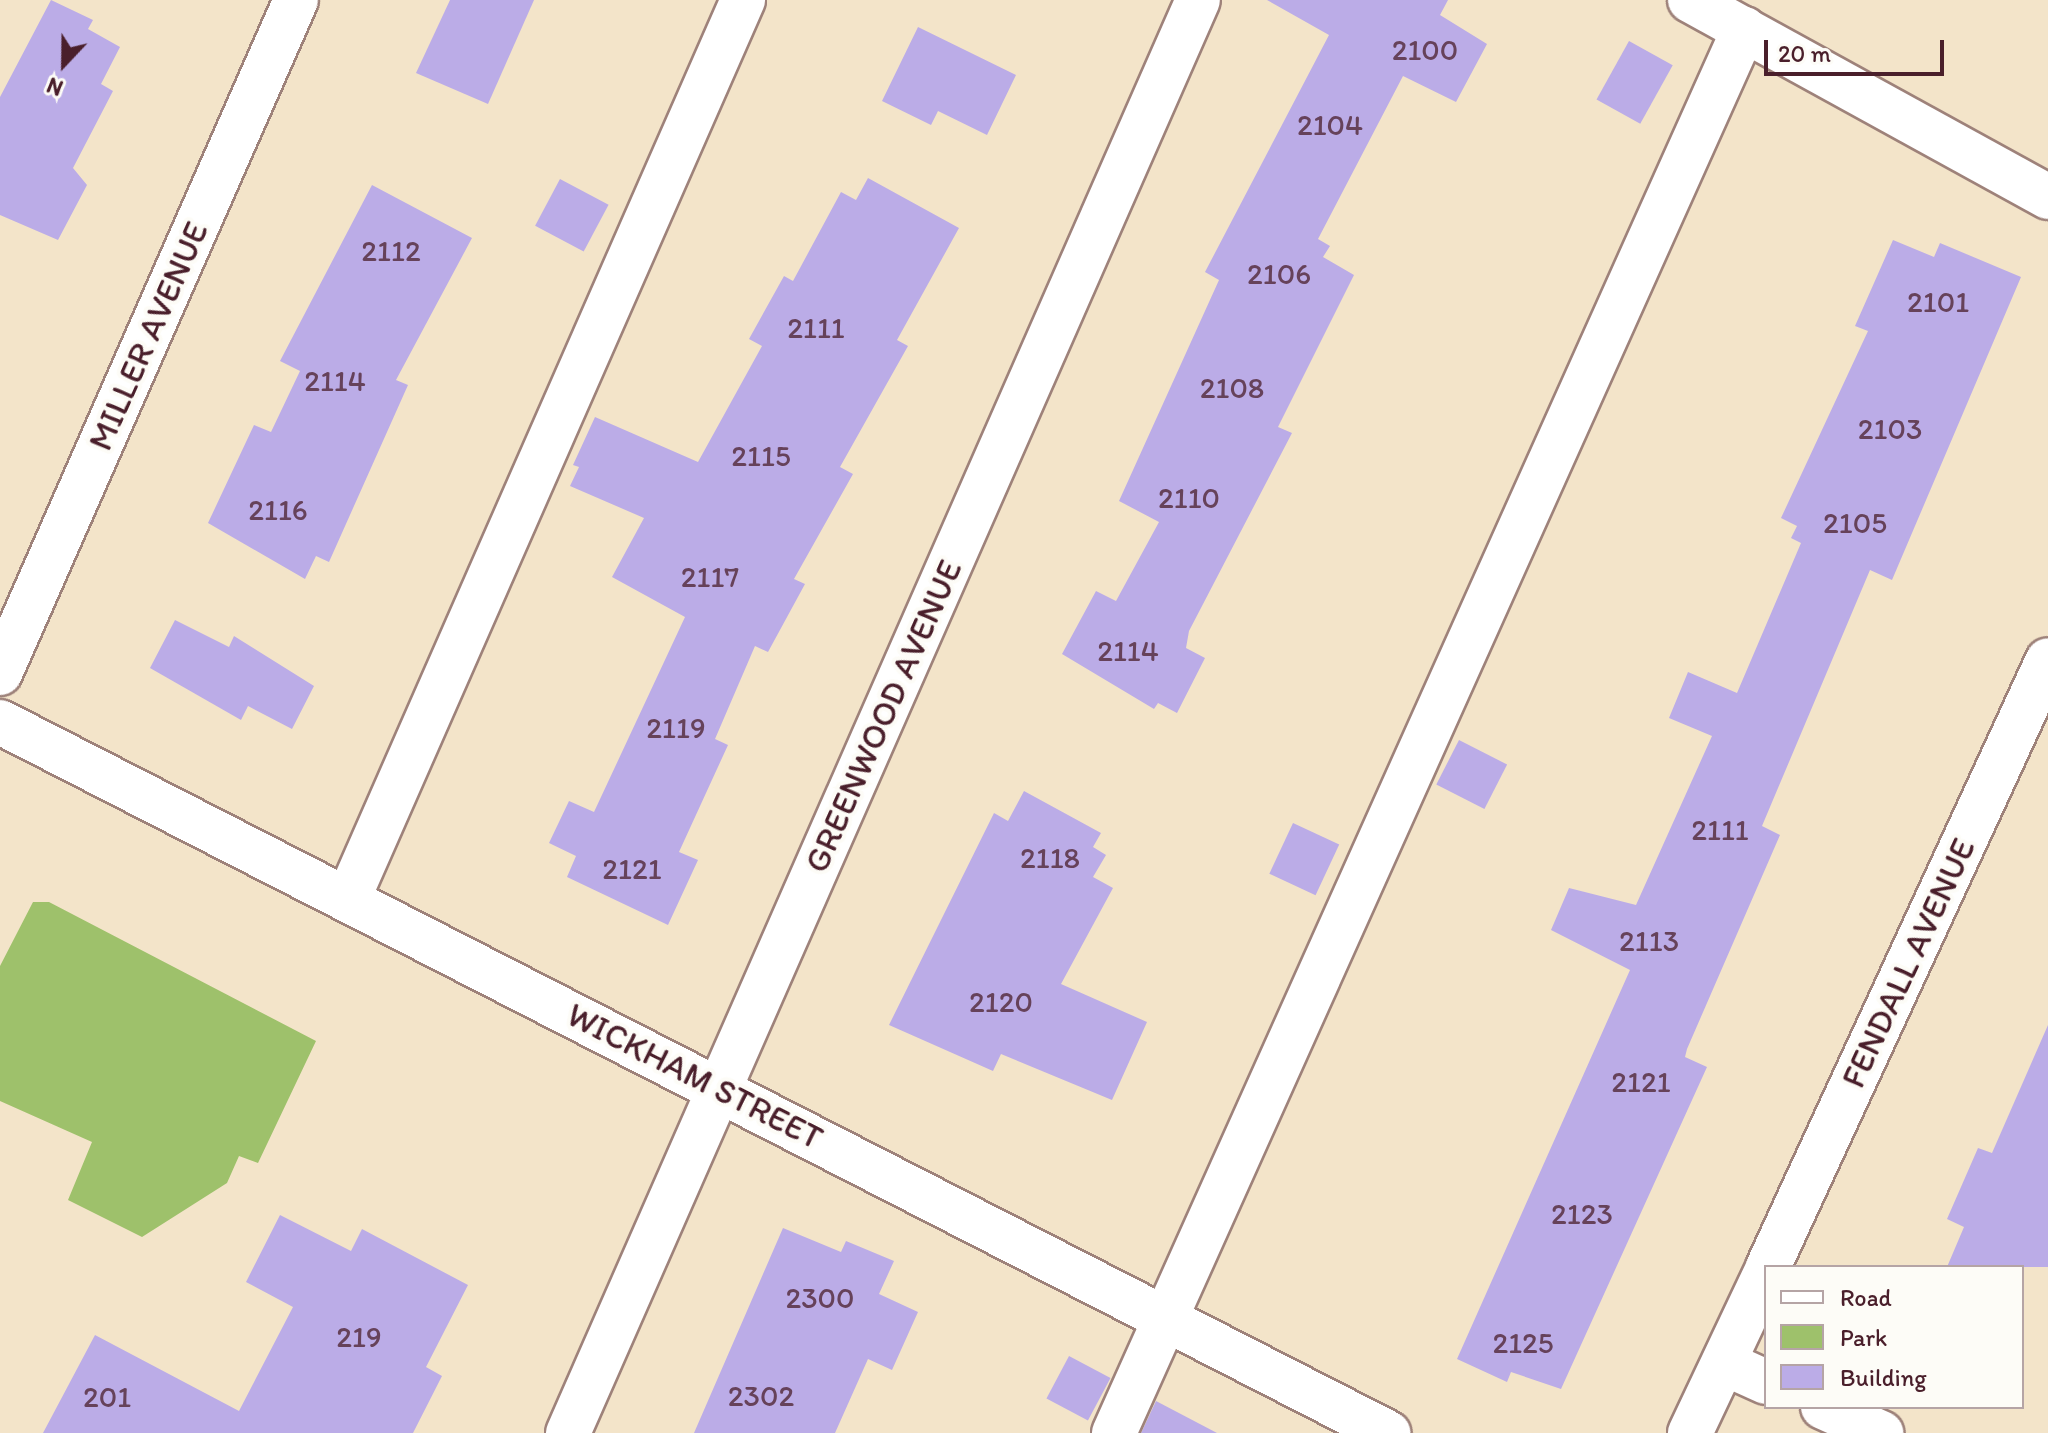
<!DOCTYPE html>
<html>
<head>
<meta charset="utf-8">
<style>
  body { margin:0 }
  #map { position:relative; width:2048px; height:1433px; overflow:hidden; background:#f3e4c9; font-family:Itim,sans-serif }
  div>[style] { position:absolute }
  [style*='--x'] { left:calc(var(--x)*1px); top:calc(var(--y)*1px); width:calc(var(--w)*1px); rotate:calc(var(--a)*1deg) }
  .green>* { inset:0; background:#9ec16b }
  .building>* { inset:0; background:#bbace7; transform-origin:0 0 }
  .roads { filter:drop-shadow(2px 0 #9e827a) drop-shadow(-2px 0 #9e827a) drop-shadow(0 2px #9e827a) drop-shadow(0 -2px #9e827a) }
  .minor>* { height:44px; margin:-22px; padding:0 22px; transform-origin:22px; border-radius:22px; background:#fff }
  span { translate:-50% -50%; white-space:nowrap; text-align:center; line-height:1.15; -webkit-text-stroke:8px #fdfcf7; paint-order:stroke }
  .number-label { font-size:30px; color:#66425a }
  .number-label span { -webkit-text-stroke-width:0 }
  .street-label { font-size:34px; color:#4a1f2b }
  .legend { position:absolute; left:1764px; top:1265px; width:260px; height:144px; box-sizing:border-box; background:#fdfcf7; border:2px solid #b5a4a5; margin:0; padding:10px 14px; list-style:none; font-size:24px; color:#4a1f2b }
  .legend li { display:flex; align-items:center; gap:16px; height:40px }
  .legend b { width:40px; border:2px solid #b5a4a5 }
  .north { position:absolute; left:24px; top:24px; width:80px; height:80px; -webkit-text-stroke:6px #fdfcf7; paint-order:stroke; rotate:202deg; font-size:22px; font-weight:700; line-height:32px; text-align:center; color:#4a1f2b }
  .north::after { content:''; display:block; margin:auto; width:28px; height:36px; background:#4a1f2b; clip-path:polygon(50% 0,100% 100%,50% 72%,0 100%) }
  .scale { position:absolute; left:1764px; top:40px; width:180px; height:36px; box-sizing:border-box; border:4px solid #4a1f2b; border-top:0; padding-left:10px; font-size:24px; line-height:28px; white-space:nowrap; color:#4a1f2b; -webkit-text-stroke:6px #fdfcf7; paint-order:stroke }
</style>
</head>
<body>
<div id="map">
  <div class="green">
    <div style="clip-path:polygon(33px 902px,49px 902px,316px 1041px,258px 1163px,239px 1156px,227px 1183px,142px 1237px,68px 1200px,92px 1142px,0 1101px,0 966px)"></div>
  </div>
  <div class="building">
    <div style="clip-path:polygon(51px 0,93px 20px,88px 29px,120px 47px,101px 84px,113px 91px,73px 168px,87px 185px,58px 240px,0 215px,0 97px)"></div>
    <div style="clip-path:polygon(450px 0,534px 0,488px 104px,416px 73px)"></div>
    <div style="clip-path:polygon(1267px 0,1448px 0,1440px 15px,1487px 44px,1456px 102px,1403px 76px,1318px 239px,1330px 246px,1323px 257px,1354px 275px,1278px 427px,1292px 433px,1189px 631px,1186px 648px,1205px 658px,1177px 713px,1158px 703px,1154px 709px,1062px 654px,1096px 591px,1116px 601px,1159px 522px,1119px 501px,1219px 280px,1205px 272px,1329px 35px)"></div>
    <div style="clip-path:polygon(918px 27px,1016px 75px,987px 135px,938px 111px,931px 125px,882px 101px)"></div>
    <div style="left:1629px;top:41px;width:50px;height:67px;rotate:29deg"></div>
    <div style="clip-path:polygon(868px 178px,959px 228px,897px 340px,908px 346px,840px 467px,853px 474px,794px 579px,805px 584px,768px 652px,755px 646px,715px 739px,728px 745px,679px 852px,698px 860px,668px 925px,567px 877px,576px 856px,549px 843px,569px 801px,594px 812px,685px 617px,612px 577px,644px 518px,570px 486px,579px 467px,573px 465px,595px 417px,698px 462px,762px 346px,749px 339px,784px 276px,793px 281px,841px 192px,856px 200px)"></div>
    <div style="left:560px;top:179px;width:55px;height:53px;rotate:28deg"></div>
    <div style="clip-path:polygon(372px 185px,472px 238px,396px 380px,408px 385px,329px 562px,316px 556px,305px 579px,208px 523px,254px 425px,271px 432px,300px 371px,280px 361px)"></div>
    <div style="clip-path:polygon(1893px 240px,1934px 257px,1940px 243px,2021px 277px,1892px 580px,1870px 570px,1762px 826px,1780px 835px,1687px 1049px,1685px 1057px,1707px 1067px,1561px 1389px,1511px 1372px,1507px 1382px,1457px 1359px,1630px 970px,1551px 930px,1569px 888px,1636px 905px,1712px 736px,1669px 718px,1688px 672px,1737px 693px,1801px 543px,1791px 538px,1797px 526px,1781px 518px,1868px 331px,1855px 326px)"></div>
    <div style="clip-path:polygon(175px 620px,229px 647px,234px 636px,314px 686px,292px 729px,248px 706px,241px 720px,150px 668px)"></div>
    <div style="left:1459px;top:740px;width:54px;height:50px;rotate:27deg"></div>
    <div style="clip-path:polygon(1024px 791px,1101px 833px,1093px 847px,1106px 855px,1093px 877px,1113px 888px,1061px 984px,1147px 1022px,1112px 1100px,1001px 1054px,993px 1071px,889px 1025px,994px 813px,1008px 821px)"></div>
    <div style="left:1293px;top:823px;width:51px;height:56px;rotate:25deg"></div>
    <div style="clip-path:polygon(2048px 1025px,2048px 1267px,1947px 1267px,1964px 1227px,1947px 1219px,1978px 1148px,1992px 1153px)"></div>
    <div style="clip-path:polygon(280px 1215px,351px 1251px,362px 1229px,468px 1285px,426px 1367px,442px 1376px,413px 1433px,43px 1433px,95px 1335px,239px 1411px,293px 1307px,246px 1282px)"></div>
    <div style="clip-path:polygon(783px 1228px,841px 1252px,846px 1241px,894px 1261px,879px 1294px,918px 1312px,892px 1370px,868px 1359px,835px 1433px,694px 1433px)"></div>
    <div style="left:1069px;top:1356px;width:47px;height:48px;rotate:28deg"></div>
    <div style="clip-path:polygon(1156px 1401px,1217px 1433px,1141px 1433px)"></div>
  </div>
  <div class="roads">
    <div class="minor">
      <div style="--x:1690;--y:0;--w:409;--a:28.8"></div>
      <div style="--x:0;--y:673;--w:735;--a:-66.26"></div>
      <div style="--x:0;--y:722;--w:1560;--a:27.12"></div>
      <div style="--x:348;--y:899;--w:982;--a:-66.28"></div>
      <div style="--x:1768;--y:1267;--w:668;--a:-65.24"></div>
      <div style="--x:1724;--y:1363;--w:46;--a:24.3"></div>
      <div style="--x:1823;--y:1407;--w:64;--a:24.1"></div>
      <div style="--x:568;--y:1433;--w:1565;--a:-66.27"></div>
      <div style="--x:1114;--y:1433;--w:1539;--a:-65.83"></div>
      <div style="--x:1690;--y:1433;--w:178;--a:-64.7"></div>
    </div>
  </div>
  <div class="number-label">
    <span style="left:1425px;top:50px">2100</span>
    <span style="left:1330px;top:125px">2104</span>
    <span style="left:391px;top:251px">2112</span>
    <span style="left:1279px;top:274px">2106</span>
    <span style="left:1938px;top:302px">2101</span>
    <span style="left:816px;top:328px">2111</span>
    <span style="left:335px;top:381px">2114</span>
    <span style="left:1232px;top:388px">2108</span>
    <span style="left:1890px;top:429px">2103</span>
    <span style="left:761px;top:456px">2115</span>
    <span style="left:1189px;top:498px">2110</span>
    <span style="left:278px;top:510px">2116</span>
    <span style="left:1855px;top:523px">2105</span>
    <span style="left:710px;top:577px">2117</span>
    <span style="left:1128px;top:651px">2114</span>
    <span style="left:676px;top:728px">2119</span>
    <span style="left:1720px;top:830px">2111</span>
    <span style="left:1050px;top:858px">2118</span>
    <span style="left:632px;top:869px">2121</span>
    <span style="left:1649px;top:941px">2113</span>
    <span style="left:1001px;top:1002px">2120</span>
    <span style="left:1641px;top:1082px">2121</span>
    <span style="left:1582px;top:1214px">2123</span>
    <span style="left:820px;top:1298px">2300</span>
    <span style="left:359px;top:1337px">219</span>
    <span style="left:1523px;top:1343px">2125</span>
    <span style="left:761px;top:1396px">2302</span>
    <span style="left:107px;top:1397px">201</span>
  </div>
  <div class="street-label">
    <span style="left:148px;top:336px;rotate:-66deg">MILLER AVENUE</span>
    <span style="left:883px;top:716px;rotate:-66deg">GREENWOOD AVENUE</span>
    <span style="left:1908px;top:963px;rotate:-65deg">FENDALL AVENUE</span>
    <span style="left:695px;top:1076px;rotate:27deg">WICKHAM STREET</span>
  </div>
  <ul class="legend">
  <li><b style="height:10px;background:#fff"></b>Road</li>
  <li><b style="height:22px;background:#9ec16b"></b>Park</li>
  <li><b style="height:22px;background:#bbace7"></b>Building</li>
  </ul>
  <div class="north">N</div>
  <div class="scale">20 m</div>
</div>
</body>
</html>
